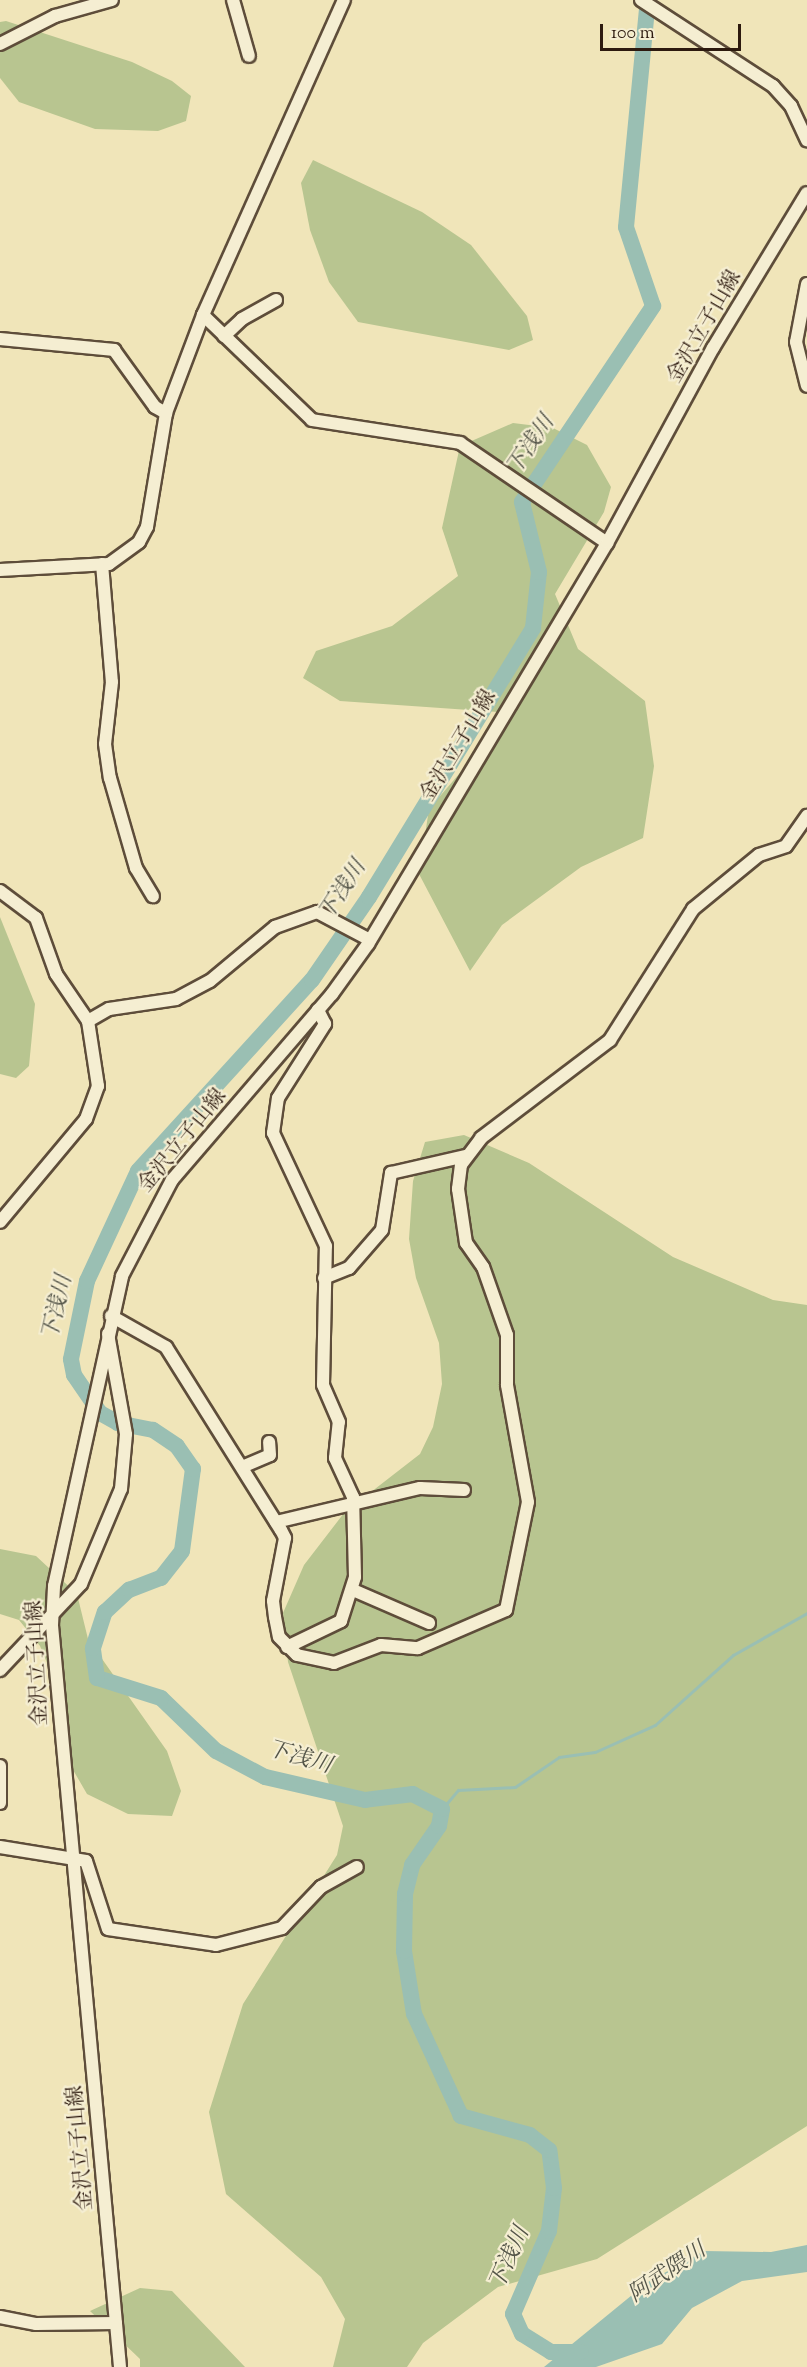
<!DOCTYPE html>
<html>
<head>
<meta charset="utf-8">
<style>
  body { margin:0 }
  #map { position:relative; width:807px; height:2367px; overflow:hidden; background:#f0e5b9; font-family:"Sorts Mill Goudy","Noto Serif JP",serif }
  div>[style] { position:absolute }
  [style*='--x'] { left:calc(var(--x)*1px); top:calc(var(--y)*1px); width:calc(var(--w)*1px); rotate:calc(var(--a)*1deg) }
  .green>* { inset:0; background:#b8c590 }
  .water>* { inset:0; background:#9abfb3 }
  .stream>* { height:3px; margin:-1.5px; padding:0 1.5px; transform-origin:1.5px; border-radius:1.5px; background:#9abfb3 }
  .river>* { height:16px; margin:-8px; padding:0 8px; transform-origin:8px; border-radius:8px; background:#9abfb3 }
  .roads { filter:drop-shadow(2px 0 #5e4d3a) drop-shadow(-2px 0 #5e4d3a) drop-shadow(0 2px #5e4d3a) drop-shadow(0 -2px #5e4d3a) }
  .minor>* { height:12px; margin:-6px; padding:0 6px; transform-origin:6px; border-radius:6px; background:#f5eed2 }
  span { translate:-50% -50%; white-space:nowrap; text-align:center; line-height:1.15; -webkit-text-stroke:4.5px #f5eed2; paint-order:stroke }
  .street-label { font-size:21px; color:#2d1a0f }
  .water-label { font-size:22px; color:#535448; font-style:italic }
  .scale { position:absolute; left:600px; top:24px; width:141px; height:27px; box-sizing:border-box; border:3px solid #2d1a0f; border-top:0; padding-left:8px; font-size:18px; line-height:21px; white-space:nowrap; color:#2d1a0f; -webkit-text-stroke:4px #f5eed2; paint-order:stroke }
</style>
</head>
<body>
<div id="map">
  <div class="green">
    <div style="clip-path:polygon(6px 21px,132px 62px,172px 81px,191px 96px,186px 121px,158px 131px,95px 129px,19px 102px,0 78px,0 22px)"></div>
    <div style="clip-path:polygon(313px 160px,422px 212px,471px 245px,527px 316px,533px 340px,509px 350px,358px 322px,329px 282px,310px 230px,301px 183px)"></div>
    <div style="clip-path:polygon(513px 423px,553px 428px,587px 445px,611px 487px,604px 512px,555px 594px,578px 649px,645px 701px,654px 766px,643px 838px,581px 867px,502px 925px,470px 971px,419px 874px,429px 809px,483px 746px,498px 712px,340px 701px,303px 678px,316px 651px,392px 626px,458px 576px,442px 528px,460px 446px)"></div>
    <div style="clip-path:polygon(0 917px,35px 1004px,29px 1066px,16px 1078px,0 1074px)"></div>
    <div style="clip-path:polygon(464px 1135px,529px 1163px,673px 1257px,773px 1300px,807px 1305px,807px 2126px,597px 2259px,498px 2287px,423px 2343px,407px 2367px,333px 2367px,345px 2319px,321px 2277px,226px 2194px,209px 2112px,243px 2004px,337px 1855px,343px 1826px,288px 1662px,283px 1613px,304px 1565px,344px 1513px,420px 1454px,433px 1427px,442px 1384px,439px 1343px,416px 1278px,409px 1239px,413px 1181px,425px 1142px)"></div>
    <div style="clip-path:polygon(0 1549px,36px 1556px,77px 1594px,88px 1639px,167px 1751px,181px 1791px,172px 1816px,128px 1814px,87px 1794px,65px 1756px,57px 1687px,40px 1646px,19px 1620px,0 1614px)"></div>
    <div style="clip-path:polygon(140px 2288px,172px 2291px,245px 2367px,140px 2367px,140px 2359px,90px 2311px)"></div>
  </div>
  <div class="water">
    <div style="clip-path:polygon(807px 2245px,807px 2272px,742px 2281px,692px 2308px,662px 2344px,596px 2367px,544px 2367px,648px 2282px,704px 2251px,771px 2252px)"></div>
  </div>
  <div class="stream">
    <div style="--x:442;--y:1809;--w:25;--a:-50"></div>
    <div style="--x:458;--y:1790;--w:57;--a:-3"></div>
    <div style="--x:515;--y:1787;--w:53;--a:-34.3"></div>
    <div style="--x:559;--y:1757;--w:36;--a:-8"></div>
    <div style="--x:595;--y:1752;--w:66;--a:-24.2"></div>
    <div style="--x:655;--y:1725;--w:105;--a:-41.9"></div>
    <div style="--x:733;--y:1655;--w:85;--a:-29.6"></div>
  </div>
  <div class="river">
    <div style="--x:581;--y:2352;--w:30;--a:180"></div>
    <div style="--x:551;--y:2352;--w:34;--a:-148"></div>
    <div style="--x:522;--y:2334;--w:22;--a:-114"></div>
    <div style="--x:513;--y:2314;--w:90;--a:-66.6"></div>
    <div style="--x:549;--y:2231;--w:43;--a:-83.4"></div>
    <div style="--x:554;--y:2188;--w:38;--a:-97"></div>
    <div style="--x:549;--y:2150;--w:24;--a:-142"></div>
    <div style="--x:530;--y:2135;--w:72;--a:-164.6"></div>
    <div style="--x:461;--y:2116;--w:112;--a:-114.7"></div>
    <div style="--x:414;--y:2014;--w:64;--a:-99"></div>
    <div style="--x:404;--y:1951;--w:57;--a:-89"></div>
    <div style="--x:405;--y:1894;--w:30;--a:-76"></div>
    <div style="--x:412;--y:1865;--w:47;--a:-55.3"></div>
    <div style="--x:439;--y:1826;--w:17;--a:-80"></div>
    <div style="--x:442;--y:1809;--w:33;--a:-153"></div>
    <div style="--x:413;--y:1794;--w:48;--a:172.9"></div>
    <div style="--x:365;--y:1800;--w:103;--a:-167"></div>
    <div style="--x:265;--y:1777;--w:55;--a:-152"></div>
    <div style="--x:216;--y:1751;--w:76;--a:-136.1"></div>
    <div style="--x:161;--y:1698;--w:67;--a:-162.6"></div>
    <div style="--x:97;--y:1678;--w:30;--a:-98"></div>
    <div style="--x:93;--y:1648;--w:38;--a:-72"></div>
    <div style="--x:105;--y:1612;--w:33;--a:-43"></div>
    <div style="--x:129;--y:1590;--w:34;--a:-21"></div>
    <div style="--x:161;--y:1578;--w:34;--a:-52"></div>
    <div style="--x:182;--y:1551;--w:83;--a:-82.4"></div>
    <div style="--x:193;--y:1469;--w:28;--a:-125"></div>
    <div style="--x:177;--y:1446;--w:29;--a:-146"></div>
    <div style="--x:153;--y:1430;--w:36;--a:-169"></div>
    <div style="--x:118;--y:1423;--w:21;--a:-151"></div>
    <div style="--x:100;--y:1413;--w:46;--a:-124.4"></div>
    <div style="--x:74;--y:1375;--w:16;--a:-101"></div>
    <div style="--x:71;--y:1359;--w:80;--a:-78.4"></div>
    <div style="--x:87;--y:1281;--w:121;--a:-65.1"></div>
    <div style="--x:138;--y:1171;--w:258;--a:-47.7"></div>
    <div style="--x:312;--y:980;--w:101;--a:-55.5"></div>
    <div style="--x:369;--y:897;--w:315;--a:-58.6"></div>
    <div style="--x:533;--y:628;--w:56;--a:-83.9"></div>
    <div style="--x:539;--y:572;--w:72;--a:-103.7"></div>
    <div style="--x:522;--y:502;--w:236;--a:-56.2"></div>
    <div style="--x:653;--y:306;--w:83;--a:-108.9"></div>
    <div style="--x:626;--y:227;--w:228;--a:-84.5"></div>
  </div>
  <div class="roads">
    <div class="minor">
      <div style="--x:233;--y:0;--w:58;--a:74.1"></div>
      <div style="--x:641;--y:0;--w:158;--a:33.1"></div>
      <div style="--x:773;--y:86;--w:27;--a:48"></div>
      <div style="--x:791;--y:106;--w:38;--a:65"></div>
      <div style="--x:0;--y:44;--w:62;--a:-27"></div>
      <div style="--x:55;--y:16;--w:59;--a:-15.7"></div>
      <div style="--x:807;--y:284;--w:59;--a:100.7"></div>
      <div style="--x:796;--y:342;--w:45;--a:76"></div>
      <div style="--x:203;--y:315;--w:151;--a:43.9"></div>
      <div style="--x:312;--y:420;--w:150;--a:8.8"></div>
      <div style="--x:460;--y:443;--w:178;--a:34.2"></div>
      <div style="--x:224;--y:336;--w:25;--a:-43"></div>
      <div style="--x:242;--y:319;--w:39;--a:-29"></div>
      <div style="--x:0;--y:339;--w:115;--a:5.5"></div>
      <div style="--x:114;--y:350;--w:70;--a:54.3"></div>
      <div style="--x:155;--y:407;--w:13;--a:29"></div>
      <div style="--x:102;--y:564;--w:118;--a:85.2"></div>
      <div style="--x:112;--y:682;--w:62;--a:96.4"></div>
      <div style="--x:105;--y:744;--w:34;--a:82"></div>
      <div style="--x:110;--y:778;--w:94;--a:73.9"></div>
      <div style="--x:136;--y:868;--w:33;--a:59"></div>
      <div style="--x:0;--y:570;--w:109;--a:-3.2"></div>
      <div style="--x:109;--y:564;--w:37;--a:-36"></div>
      <div style="--x:139;--y:542;--w:17;--a:-62"></div>
      <div style="--x:147;--y:527;--w:116;--a:-80.5"></div>
      <div style="--x:166;--y:413;--w:105;--a:-69.3"></div>
      <div style="--x:203;--y:315;--w:345;--a:-65.9"></div>
      <div style="--x:0;--y:891;--w:45;--a:36.9"></div>
      <div style="--x:36;--y:918;--w:59;--a:70.3"></div>
      <div style="--x:56;--y:974;--w:57;--a:55.8"></div>
      <div style="--x:88;--y:1021;--w:66;--a:81.3"></div>
      <div style="--x:98;--y:1086;--w:35;--a:110"></div>
      <div style="--x:86;--y:1119;--w:134;--a:129.9"></div>
      <div style="--x:88;--y:1021;--w:24;--a:-30"></div>
      <div style="--x:109;--y:1009;--w:68;--a:-8.5"></div>
      <div style="--x:176;--y:999;--w:38;--a:-28"></div>
      <div style="--x:210;--y:981;--w:85;--a:-39.7"></div>
      <div style="--x:275;--y:927;--w:45;--a:-19.7"></div>
      <div style="--x:317;--y:912;--w:60;--a:27.8"></div>
      <div style="--x:324;--y:1278;--w:27;--a:-22"></div>
      <div style="--x:349;--y:1268;--w:50;--a:-49"></div>
      <div style="--x:382;--y:1230;--w:58;--a:-81"></div>
      <div style="--x:391;--y:1173;--w:77;--a:-12.8"></div>
      <div style="--x:111;--y:1316;--w:63;--a:29.4"></div>
      <div style="--x:166;--y:1347;--w:216;--a:57.9"></div>
      <div style="--x:281;--y:1530;--w:9;--a:63"></div>
      <div style="--x:285;--y:1538;--w:64;--a:100.8"></div>
      <div style="--x:273;--y:1601;--w:16;--a:83"></div>
      <div style="--x:275;--y:1617;--w:20;--a:79"></div>
      <div style="--x:279;--y:1637;--w:25;--a:45"></div>
      <div style="--x:297;--y:1655;--w:38;--a:12"></div>
      <div style="--x:334;--y:1663;--w:50;--a:-21"></div>
      <div style="--x:381;--y:1645;--w:37;--a:5"></div>
      <div style="--x:418;--y:1648;--w:96;--a:-23.4"></div>
      <div style="--x:506;--y:1610;--w:110;--a:-78.5"></div>
      <div style="--x:528;--y:1502;--w:119;--a:-100.2"></div>
      <div style="--x:507;--y:1385;--w:50;--a:-90"></div>
      <div style="--x:507;--y:1335;--w:72;--a:-109.4"></div>
      <div style="--x:483;--y:1267;--w:29;--a:-125"></div>
      <div style="--x:466;--y:1243;--w:55;--a:-98.4"></div>
      <div style="--x:458;--y:1189;--w:24;--a:-83"></div>
      <div style="--x:461;--y:1165;--w:34;--a:-53"></div>
      <div style="--x:481;--y:1138;--w:162;--a:-37.2"></div>
      <div style="--x:610;--y:1040;--w:155;--a:-57.6"></div>
      <div style="--x:693;--y:909;--w:85;--a:-39.3"></div>
      <div style="--x:759;--y:855;--w:28;--a:-18"></div>
      <div style="--x:786;--y:846;--w:37;--a:-55"></div>
      <div style="--x:242;--y:1467;--w:30;--a:-23"></div>
      <div style="--x:270;--y:1455;--w:13;--a:-94"></div>
      <div style="--x:276;--y:1522;--w:148;--a:-13.3"></div>
      <div style="--x:420;--y:1488;--w:44;--a:2.6"></div>
      <div style="--x:353;--y:1590;--w:83;--a:23.5"></div>
      <div style="--x:287;--y:1647;--w:60;--a:-25.7"></div>
      <div style="--x:341;--y:1621;--w:46;--a:-72.3"></div>
      <div style="--x:355;--y:1577;--w:80;--a:-91.4"></div>
      <div style="--x:353;--y:1497;--w:43;--a:-114.8"></div>
      <div style="--x:335;--y:1458;--w:36;--a:-84"></div>
      <div style="--x:339;--y:1422;--w:40;--a:-113.4"></div>
      <div style="--x:323;--y:1385;--w:139;--a:-88.8"></div>
      <div style="--x:326;--y:1246;--w:125;--a:-115.1"></div>
      <div style="--x:273;--y:1133;--w:35;--a:-82"></div>
      <div style="--x:278;--y:1098;--w:88;--a:-57.6"></div>
      <div style="--x:325;--y:1024;--w:16;--a:-117"></div>
      <div style="--x:0;--y:1670;--w:118;--a:-46.7"></div>
      <div style="--x:81;--y:1584;--w:103;--a:-67.2"></div>
      <div style="--x:121;--y:1489;--w:55;--a:-84.8"></div>
      <div style="--x:126;--y:1434;--w:102;--a:-100.2"></div>
      <div style="--x:0;--y:1766;--w:37;--a:90"></div>
      <div style="--x:0;--y:1847;--w:87;--a:9.2"></div>
      <div style="--x:86;--y:1861;--w:71;--a:72.1"></div>
      <div style="--x:108;--y:1929;--w:109;--a:8.4"></div>
      <div style="--x:216;--y:1945;--w:68;--a:-14.4"></div>
      <div style="--x:282;--y:1928;--w:57;--a:-46.4"></div>
      <div style="--x:321;--y:1887;--w:41;--a:-29.1"></div>
      <div style="--x:0;--y:2317;--w:37;--a:11"></div>
      <div style="--x:36;--y:2324;--w:80;--a:-0.7"></div>
      <div style="--x:120;--y:2367;--w:745;--a:-95.24"></div>
      <div style="--x:52;--y:1625;--w:39;--a:-87"></div>
      <div style="--x:54;--y:1586;--w:317;--a:-77.6"></div>
      <div style="--x:122;--y:1276;--w:108;--a:-62.5"></div>
      <div style="--x:172;--y:1180;--w:245;--a:-49.3"></div>
      <div style="--x:332;--y:994;--w:62;--a:-54.2"></div>
      <div style="--x:368;--y:944;--w:467;--a:-59.2"></div>
      <div style="--x:607;--y:543;--w:222;--a:-61.5"></div>
      <div style="--x:713;--y:348;--w:181;--a:-58.8"></div>
    </div>
  </div>
  <div class="street-label">
    <span style="left:705px;top:327px;rotate:-60deg">金沢立子山線</span>
    <span style="left:459px;top:746px;rotate:-59deg">金沢立子山線</span>
    <span style="left:183px;top:1141px;rotate:-51deg">金沢立子山線</span>
    <span style="left:38px;top:1663px;rotate:-93deg">金沢立子山線</span>
    <span style="left:81px;top:2148px;rotate:-95deg">金沢立子山線</span>
  </div>
  <div class="water-label">
    <span style="left:532px;top:446px;rotate:-56deg">下浅川</span>
    <span style="left:344px;top:891px;rotate:-57deg">下浅川</span>
    <span style="left:59px;top:1308px;rotate:-77deg">下浅川</span>
    <span style="left:299px;top:1759px;rotate:16deg">下浅川</span>
    <span style="left:511px;top:2259px;rotate:-66deg">下浅川</span>
    <span style="left:668px;top:2274px;rotate:-34deg">阿武隈川</span>
  </div>
  <div class="scale">100 m</div>
</div>
</body>
</html>
